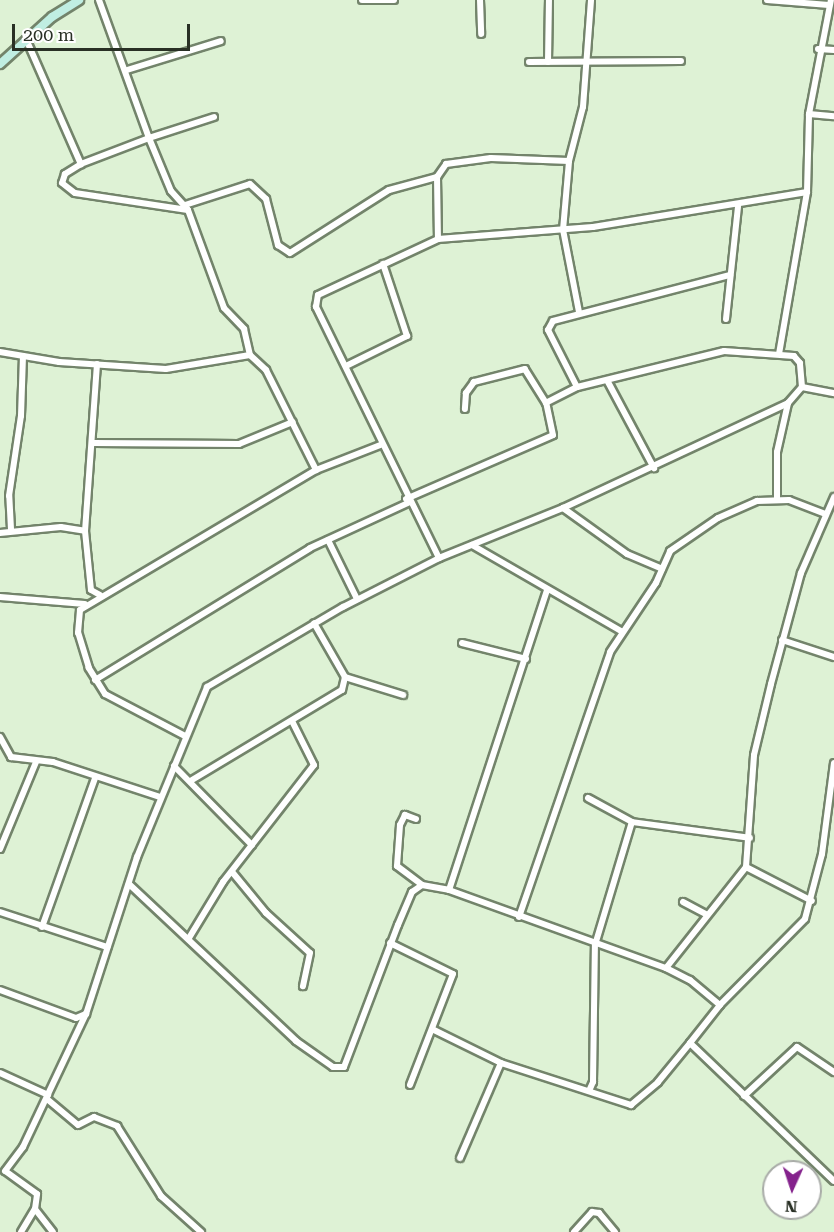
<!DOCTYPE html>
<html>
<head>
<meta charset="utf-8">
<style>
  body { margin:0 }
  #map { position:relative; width:834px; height:1232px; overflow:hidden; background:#def2d5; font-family:"Roboto Serif",serif }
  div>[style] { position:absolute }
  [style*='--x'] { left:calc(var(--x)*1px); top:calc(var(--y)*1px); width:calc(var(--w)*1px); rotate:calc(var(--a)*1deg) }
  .roads { filter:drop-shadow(2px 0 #73846b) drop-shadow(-2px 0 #73846b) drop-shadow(0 2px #73846b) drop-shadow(0 -2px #73846b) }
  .street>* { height:6px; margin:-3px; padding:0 3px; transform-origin:3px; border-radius:3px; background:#fff }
  .secondary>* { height:8px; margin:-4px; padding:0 4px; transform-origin:4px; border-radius:4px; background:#c0eee2 }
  span { translate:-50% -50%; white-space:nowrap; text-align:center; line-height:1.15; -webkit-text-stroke:4.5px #fff; paint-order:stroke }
  .north { position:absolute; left:762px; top:1160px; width:60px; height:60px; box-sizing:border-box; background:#fff; border:2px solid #a9aca8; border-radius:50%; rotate:183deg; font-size:16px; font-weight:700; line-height:24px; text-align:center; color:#293025 }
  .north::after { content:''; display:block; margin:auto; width:21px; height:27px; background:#84228c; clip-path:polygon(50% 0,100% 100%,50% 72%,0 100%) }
  .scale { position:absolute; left:12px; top:24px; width:178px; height:27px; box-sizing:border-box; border:3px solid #293025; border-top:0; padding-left:8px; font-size:18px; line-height:21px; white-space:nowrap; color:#293025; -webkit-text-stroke:4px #fff; paint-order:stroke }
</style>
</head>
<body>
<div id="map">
  <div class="roads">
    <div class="street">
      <div style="--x:99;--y:0;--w:147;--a:70.1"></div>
      <div style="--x:149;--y:138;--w:73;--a:159.1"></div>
      <div style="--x:81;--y:164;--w:19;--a:148"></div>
      <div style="--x:65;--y:174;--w:9;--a:108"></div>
      <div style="--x:62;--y:183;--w:16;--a:38"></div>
      <div style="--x:75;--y:193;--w:114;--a:8.6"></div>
      <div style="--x:362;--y:0;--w:32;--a:0"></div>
      <div style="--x:480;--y:0;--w:34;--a:88"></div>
      <div style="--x:767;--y:0;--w:62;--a:4.6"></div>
      <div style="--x:26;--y:39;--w:137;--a:66.3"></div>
      <div style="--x:818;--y:49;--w:16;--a:4"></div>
      <div style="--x:529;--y:62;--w:152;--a:-0.4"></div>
      <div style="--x:548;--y:62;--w:62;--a:-89.1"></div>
      <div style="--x:127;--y:70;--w:98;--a:-17.1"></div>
      <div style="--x:809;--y:114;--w:25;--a:5"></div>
      <div style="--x:214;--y:117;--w:68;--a:162.1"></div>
      <div style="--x:149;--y:138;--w:57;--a:67.5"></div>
      <div style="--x:171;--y:191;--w:25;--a:48"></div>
      <div style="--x:188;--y:210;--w:104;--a:69.8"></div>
      <div style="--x:224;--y:308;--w:29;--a:46"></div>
      <div style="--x:244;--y:329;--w:27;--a:77"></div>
      <div style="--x:437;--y:177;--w:62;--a:89.1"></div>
      <div style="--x:185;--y:205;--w:68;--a:-17.9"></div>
      <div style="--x:250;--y:184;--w:22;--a:43"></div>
      <div style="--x:266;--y:199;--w:48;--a:75.4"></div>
      <div style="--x:278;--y:245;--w:14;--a:34"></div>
      <div style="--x:290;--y:253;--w:117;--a:-32.5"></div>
      <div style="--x:389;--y:190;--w:50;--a:-15.2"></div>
      <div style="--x:437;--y:177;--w:16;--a:-55"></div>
      <div style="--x:446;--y:164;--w:45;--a:-7.6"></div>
      <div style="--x:491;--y:158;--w:78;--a:2.2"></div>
      <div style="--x:579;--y:312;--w:84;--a:-101"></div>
      <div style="--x:563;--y:230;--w:69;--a:-85"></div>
      <div style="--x:569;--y:161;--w:56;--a:-75.5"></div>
      <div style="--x:583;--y:107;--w:107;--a:-85.7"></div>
      <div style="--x:726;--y:319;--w:113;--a:-83.9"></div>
      <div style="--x:0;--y:352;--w:60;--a:9.6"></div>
      <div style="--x:59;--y:362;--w:107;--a:3.7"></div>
      <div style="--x:166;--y:369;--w:85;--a:-9.5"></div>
      <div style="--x:250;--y:355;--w:22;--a:43"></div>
      <div style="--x:266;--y:370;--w:112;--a:63.4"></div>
      <div style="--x:779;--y:354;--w:164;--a:-80.2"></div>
      <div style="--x:807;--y:192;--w:78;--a:-88.5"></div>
      <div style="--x:809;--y:114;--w:116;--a:-79.1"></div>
      <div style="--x:97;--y:364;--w:167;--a:94.1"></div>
      <div style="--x:85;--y:531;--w:59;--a:84.2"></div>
      <div style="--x:91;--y:590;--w:10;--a:29"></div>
      <div style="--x:348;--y:365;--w:66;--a:-26.2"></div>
      <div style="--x:407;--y:336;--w:76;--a:-108.4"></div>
      <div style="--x:608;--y:382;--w:98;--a:61.9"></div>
      <div style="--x:577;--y:387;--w:64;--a:-117"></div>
      <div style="--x:548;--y:330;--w:10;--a:-61"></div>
      <div style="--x:553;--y:321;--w:183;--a:-14.6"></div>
      <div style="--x:802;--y:387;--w:33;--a:11"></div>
      <div style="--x:94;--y:443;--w:145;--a:0.4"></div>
      <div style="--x:239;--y:444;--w:58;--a:-22.2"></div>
      <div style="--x:777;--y:498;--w:46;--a:-90"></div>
      <div style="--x:777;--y:452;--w:50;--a:-77.3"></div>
      <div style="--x:406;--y:499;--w:160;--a:-23.5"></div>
      <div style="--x:553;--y:435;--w:33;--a:-102"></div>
      <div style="--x:546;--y:403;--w:40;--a:-122"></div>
      <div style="--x:525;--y:369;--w:53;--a:165.7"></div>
      <div style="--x:474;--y:382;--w:14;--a:126"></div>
      <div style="--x:466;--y:393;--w:16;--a:94"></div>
      <div style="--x:563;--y:508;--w:79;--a:35.7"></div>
      <div style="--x:627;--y:554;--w:38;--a:23"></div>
      <div style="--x:11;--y:529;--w:33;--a:-93"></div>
      <div style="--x:9;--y:496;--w:81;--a:-81.5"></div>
      <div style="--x:21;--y:416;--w:60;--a:-88.1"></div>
      <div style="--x:0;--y:533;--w:61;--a:-5.6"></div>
      <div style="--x:61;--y:527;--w:24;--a:9"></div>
      <div style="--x:328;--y:540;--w:66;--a:63.8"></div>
      <div style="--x:472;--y:545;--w:172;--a:30"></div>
      <div style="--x:439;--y:558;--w:280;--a:-116.1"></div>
      <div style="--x:316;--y:307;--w:12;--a:-81"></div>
      <div style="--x:318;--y:295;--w:132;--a:-25"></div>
      <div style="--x:438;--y:239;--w:155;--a:-4.4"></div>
      <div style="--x:593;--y:227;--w:217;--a:-9.3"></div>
      <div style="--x:0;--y:597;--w:85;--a:4.7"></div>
      <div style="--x:782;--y:640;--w:55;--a:18.1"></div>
      <div style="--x:462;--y:643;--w:66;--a:14"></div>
      <div style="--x:345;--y:677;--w:61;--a:17.2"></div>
      <div style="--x:95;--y:680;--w:252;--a:-31.5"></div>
      <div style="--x:310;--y:548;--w:108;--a:-24.7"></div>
      <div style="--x:185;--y:736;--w:90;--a:-152.3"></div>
      <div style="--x:105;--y:694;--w:31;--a:-122"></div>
      <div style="--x:89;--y:668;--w:37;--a:-107"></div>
      <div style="--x:78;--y:633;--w:23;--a:-85"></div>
      <div style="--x:80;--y:610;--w:274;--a:-30.7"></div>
      <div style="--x:316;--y:470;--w:69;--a:-21.3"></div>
      <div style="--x:0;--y:737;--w:23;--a:61"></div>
      <div style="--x:11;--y:757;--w:42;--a:6.8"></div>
      <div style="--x:53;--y:762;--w:113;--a:18.1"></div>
      <div style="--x:834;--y:763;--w:92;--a:97.5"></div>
      <div style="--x:822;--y:854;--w:67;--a:104.7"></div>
      <div style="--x:805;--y:919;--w:121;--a:134.7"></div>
      <div style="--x:720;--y:1005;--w:48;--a:128.3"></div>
      <div style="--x:690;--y:1043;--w:199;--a:43.8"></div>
      <div style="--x:174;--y:766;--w:111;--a:45.4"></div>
      <div style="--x:192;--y:780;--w:175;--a:-31"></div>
      <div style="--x:342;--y:690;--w:13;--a:-77"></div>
      <div style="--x:345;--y:677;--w:62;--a:-119.9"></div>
      <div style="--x:588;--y:798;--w:50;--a:28.6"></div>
      <div style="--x:416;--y:819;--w:12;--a:-160"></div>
      <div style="--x:405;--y:815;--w:11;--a:117"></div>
      <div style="--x:400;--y:825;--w:41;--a:94.2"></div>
      <div style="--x:397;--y:866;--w:31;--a:37"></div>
      <div style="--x:0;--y:849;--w:94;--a:-67.5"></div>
      <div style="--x:746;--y:867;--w:74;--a:27.3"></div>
      <div style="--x:233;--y:873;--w:52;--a:50.5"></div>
      <div style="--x:266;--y:913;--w:59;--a:42.3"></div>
      <div style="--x:310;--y:953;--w:34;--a:102"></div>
      <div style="--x:129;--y:884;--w:229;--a:43.2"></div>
      <div style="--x:296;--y:1041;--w:45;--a:35.1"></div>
      <div style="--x:333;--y:1067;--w:11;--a:0"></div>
      <div style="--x:344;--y:1067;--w:152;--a:-69.2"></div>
      <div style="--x:398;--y:925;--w:36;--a:-67"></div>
      <div style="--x:412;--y:892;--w:12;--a:-35"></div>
      <div style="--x:422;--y:885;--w:27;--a:10"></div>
      <div style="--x:449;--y:890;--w:231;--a:19.8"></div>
      <div style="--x:666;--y:968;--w:27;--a:27"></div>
      <div style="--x:690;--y:980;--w:39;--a:40"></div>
      <div style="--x:449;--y:890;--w:316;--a:-71.9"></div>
      <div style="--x:683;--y:902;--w:27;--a:28"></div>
      <div style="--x:0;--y:912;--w:113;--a:18.1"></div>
      <div style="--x:519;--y:917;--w:280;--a:-71"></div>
      <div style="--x:610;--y:652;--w:83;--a:-56.3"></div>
      <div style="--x:656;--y:583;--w:35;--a:-66"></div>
      <div style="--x:670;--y:551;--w:58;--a:-34.5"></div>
      <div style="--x:718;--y:518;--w:43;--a:-23.6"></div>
      <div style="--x:757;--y:501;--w:32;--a:-2"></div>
      <div style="--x:789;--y:500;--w:39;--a:21"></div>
      <div style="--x:42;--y:927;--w:158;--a:-70.4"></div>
      <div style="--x:189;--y:938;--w:66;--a:-58.7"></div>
      <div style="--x:223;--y:882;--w:148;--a:-52.1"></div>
      <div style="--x:314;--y:765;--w:49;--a:-116.6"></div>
      <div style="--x:390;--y:943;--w:70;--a:26.2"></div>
      <div style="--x:453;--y:974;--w:119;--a:111.2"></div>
      <div style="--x:666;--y:968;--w:129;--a:-51.6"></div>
      <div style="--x:746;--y:867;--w:112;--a:-85.9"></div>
      <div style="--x:754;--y:755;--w:73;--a:-76.5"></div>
      <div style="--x:771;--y:684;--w:115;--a:-74.9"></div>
      <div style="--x:801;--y:573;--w:83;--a:-66.5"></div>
      <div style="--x:0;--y:990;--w:81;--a:20.2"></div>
      <div style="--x:76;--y:1018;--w:11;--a:-22"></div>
      <div style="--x:434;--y:1030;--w:75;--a:26.2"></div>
      <div style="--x:501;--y:1063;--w:137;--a:17.9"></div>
      <div style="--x:631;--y:1105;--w:35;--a:-40"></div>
      <div style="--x:658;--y:1082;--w:50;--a:-50.6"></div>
      <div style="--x:0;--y:1073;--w:53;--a:24.6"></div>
      <div style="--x:589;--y:1091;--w:10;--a:-66"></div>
      <div style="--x:593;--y:1082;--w:137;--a:-89.2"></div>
      <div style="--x:595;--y:945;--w:128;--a:-73.3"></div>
      <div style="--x:632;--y:822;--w:119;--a:7.7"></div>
      <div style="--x:744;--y:1096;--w:72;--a:-42.8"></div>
      <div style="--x:797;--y:1047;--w:45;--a:34"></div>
      <div style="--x:47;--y:1099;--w:40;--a:40"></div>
      <div style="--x:78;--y:1125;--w:18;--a:-27"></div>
      <div style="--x:94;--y:1117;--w:25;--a:21"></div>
      <div style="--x:117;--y:1126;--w:83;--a:57.8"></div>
      <div style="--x:161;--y:1196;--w:54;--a:42"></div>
      <div style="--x:460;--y:1158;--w:103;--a:-66.7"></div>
      <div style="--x:35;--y:1209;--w:29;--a:52"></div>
      <div style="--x:21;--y:1232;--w:27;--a:-59"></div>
      <div style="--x:35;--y:1209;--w:15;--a:-82"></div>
      <div style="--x:37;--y:1194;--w:39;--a:-144"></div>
      <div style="--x:5;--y:1171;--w:30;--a:-53"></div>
      <div style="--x:23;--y:1147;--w:147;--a:-64.7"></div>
      <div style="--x:86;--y:1014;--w:165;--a:-72"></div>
      <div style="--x:137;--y:857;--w:184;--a:-67.6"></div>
      <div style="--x:207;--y:687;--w:158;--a:-30.5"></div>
      <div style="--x:343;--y:607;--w:108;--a:-27"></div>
      <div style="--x:439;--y:558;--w:134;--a:-22"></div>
      <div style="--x:563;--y:508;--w:248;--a:-25"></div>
      <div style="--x:788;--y:403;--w:21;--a:-49"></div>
      <div style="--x:802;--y:387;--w:24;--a:-95"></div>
      <div style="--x:800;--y:363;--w:9;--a:-131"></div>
      <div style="--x:794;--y:356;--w:70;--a:-175.9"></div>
      <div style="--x:724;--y:351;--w:151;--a:166.2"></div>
      <div style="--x:577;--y:387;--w:35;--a:153"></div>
      <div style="--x:574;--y:1232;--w:27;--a:-48"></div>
      <div style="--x:592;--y:1212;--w:7;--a:8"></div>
      <div style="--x:599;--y:1213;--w:25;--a:50"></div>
    </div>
    <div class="secondary">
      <div style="--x:0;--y:64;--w:70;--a:-42.1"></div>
      <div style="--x:52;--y:17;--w:32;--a:-32"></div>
    </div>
  </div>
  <div class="north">N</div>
  <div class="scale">200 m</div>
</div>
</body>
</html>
